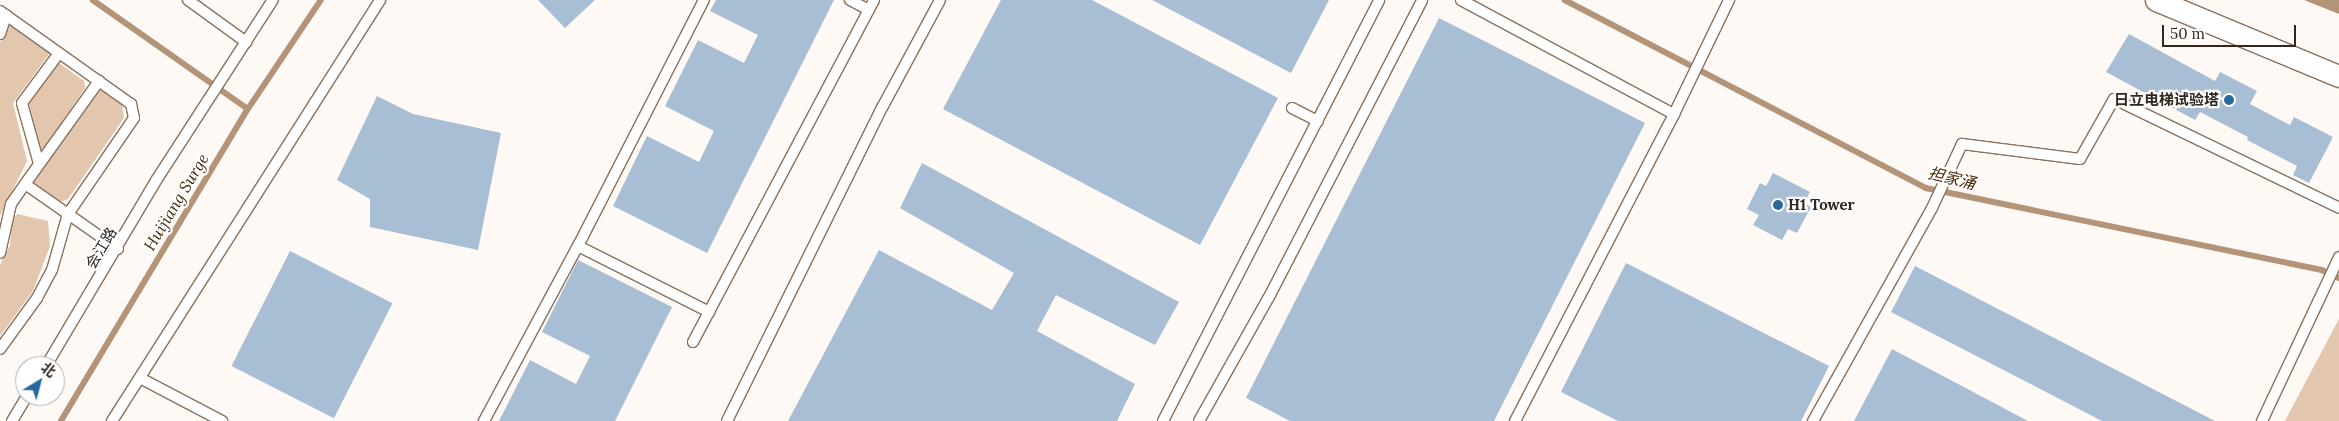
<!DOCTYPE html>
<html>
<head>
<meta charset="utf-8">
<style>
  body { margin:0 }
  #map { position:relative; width:2339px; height:421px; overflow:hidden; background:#fef9f5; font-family:Lora,"Noto Sans SC",serif }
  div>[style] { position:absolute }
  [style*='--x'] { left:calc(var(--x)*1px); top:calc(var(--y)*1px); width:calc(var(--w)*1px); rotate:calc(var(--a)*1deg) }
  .green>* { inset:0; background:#e2c6ae }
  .water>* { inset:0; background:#b49479 }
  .stream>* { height:5.5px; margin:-2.75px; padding:0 2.75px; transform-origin:2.75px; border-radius:2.75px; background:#b49479 }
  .building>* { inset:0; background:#a7bed4; transform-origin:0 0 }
  .roads { filter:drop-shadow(1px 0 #88715e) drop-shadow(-1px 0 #88715e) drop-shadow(0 1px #88715e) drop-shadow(0 -1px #88715e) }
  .service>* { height:10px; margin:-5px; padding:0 5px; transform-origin:5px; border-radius:5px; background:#fff }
  .minor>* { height:21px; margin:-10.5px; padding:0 10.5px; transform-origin:10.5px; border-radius:10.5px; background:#fff }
  .dots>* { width:14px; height:14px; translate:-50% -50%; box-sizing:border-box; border:2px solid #fff; border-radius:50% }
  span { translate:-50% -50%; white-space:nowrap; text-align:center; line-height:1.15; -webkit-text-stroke:4.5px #fff; paint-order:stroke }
  .poi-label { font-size:15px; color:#31271f; font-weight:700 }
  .right { translate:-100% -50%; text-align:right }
  .left { translate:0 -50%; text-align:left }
  .street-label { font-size:15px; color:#31271f }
  .water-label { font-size:16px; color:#492905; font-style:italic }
  .north { position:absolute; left:15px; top:356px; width:50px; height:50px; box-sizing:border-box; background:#fff; border:1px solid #ada9a5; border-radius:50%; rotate:37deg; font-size:14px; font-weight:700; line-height:20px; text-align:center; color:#31271f }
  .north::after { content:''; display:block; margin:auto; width:18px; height:22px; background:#2a69a0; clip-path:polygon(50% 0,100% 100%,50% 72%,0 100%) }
  .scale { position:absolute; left:2162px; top:25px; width:134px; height:22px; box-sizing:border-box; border:2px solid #31271f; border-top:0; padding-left:6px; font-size:15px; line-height:18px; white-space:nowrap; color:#31271f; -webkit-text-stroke:4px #fff; paint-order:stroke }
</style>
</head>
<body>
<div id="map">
  <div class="green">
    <div style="clip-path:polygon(11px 24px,50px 53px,13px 103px,27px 161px,0 216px,0 42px)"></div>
    <div style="clip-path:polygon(59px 63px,84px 81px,85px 88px,42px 152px,29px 104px)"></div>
    <div style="clip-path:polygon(101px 89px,122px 104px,124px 118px,68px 199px,58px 203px,31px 184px)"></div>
    <div style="clip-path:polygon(17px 214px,48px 221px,50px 246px,33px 291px,0 336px,0 265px,10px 245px,12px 221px)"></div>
    <div style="clip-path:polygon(2339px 319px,2339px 421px,2285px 421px)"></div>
  </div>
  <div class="water">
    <div style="clip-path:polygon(2304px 0,2339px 0,2339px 14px)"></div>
  </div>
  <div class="stream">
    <div style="--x:93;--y:0;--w:189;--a:35.1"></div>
    <div style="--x:1565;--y:0;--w:407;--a:27.5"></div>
    <div style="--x:1926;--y:188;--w:404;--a:11.7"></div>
    <div style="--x:2322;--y:270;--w:19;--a:25"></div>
    <div style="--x:61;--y:421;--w:364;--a:-59.1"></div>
    <div style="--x:248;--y:109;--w:131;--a:-56.2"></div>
  </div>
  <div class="building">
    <div style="clip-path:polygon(538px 0,595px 0,565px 28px)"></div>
    <div style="clip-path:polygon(716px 0,834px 0,707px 253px,613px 206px,647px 136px,699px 162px,714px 131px,665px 106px,698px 40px,744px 63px,758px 35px,710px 11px)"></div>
    <div style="clip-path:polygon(1001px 0,1092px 0,1278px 98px,1200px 245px,943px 109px)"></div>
    <div style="clip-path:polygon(1152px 0,1329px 0,1291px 73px)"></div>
    <div style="clip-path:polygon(1439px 18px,1645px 123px,1494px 421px,1290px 421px,1246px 398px)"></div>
    <div style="clip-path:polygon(2129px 34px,2215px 81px,2220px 72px,2257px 91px,2250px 104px,2290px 125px,2294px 117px,2333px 137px,2309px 183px,2293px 175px,2297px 166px,2247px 140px,2248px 137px,2200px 112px,2195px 120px,2106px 72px)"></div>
    <div style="clip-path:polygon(377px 96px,413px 114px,501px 133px,478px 250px,370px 227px,370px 199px,337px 180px)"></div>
    <div style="clip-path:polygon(922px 163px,1179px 302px,1155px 345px,1056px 295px,1037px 331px,1135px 384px,1117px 421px,788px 421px,879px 250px,992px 310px,1014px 273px,900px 208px)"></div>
    <div style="clip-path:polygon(1773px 173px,1810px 192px,1804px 203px,1811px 207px,1797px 233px,1788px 229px,1782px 240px,1753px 225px,1759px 215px,1747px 209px,1760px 183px,1766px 186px)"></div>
    <div style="left:290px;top:251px;width:115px;height:129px;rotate:27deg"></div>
    <div style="clip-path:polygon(578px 260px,672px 307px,615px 421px,499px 421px,530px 360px,576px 384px,590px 356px,542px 332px)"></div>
    <div style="clip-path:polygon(1626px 263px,1829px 366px,1801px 421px,1618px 421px,1561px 392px)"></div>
    <div style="clip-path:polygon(1915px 266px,2215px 421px,2102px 421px,1891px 312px)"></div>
    <div style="clip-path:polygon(1892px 349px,2028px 421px,1854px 421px)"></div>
  </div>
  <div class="roads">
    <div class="service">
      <div style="--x:188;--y:0;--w:72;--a:35.9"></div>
      <div style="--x:850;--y:0;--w:21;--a:28"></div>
      <div style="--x:1461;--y:0;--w:242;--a:28.2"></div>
      <div style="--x:1674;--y:114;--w:127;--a:-64.2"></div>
      <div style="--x:0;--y:11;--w:161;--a:35.4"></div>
      <div style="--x:131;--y:104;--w:14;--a:78"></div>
      <div style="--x:134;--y:118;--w:116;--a:124.5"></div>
      <div style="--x:68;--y:214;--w:61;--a:35"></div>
      <div style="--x:0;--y:34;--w:20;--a:-72"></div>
      <div style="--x:1292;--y:108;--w:29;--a:27"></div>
      <div style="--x:39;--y:164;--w:63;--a:-105.6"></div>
      <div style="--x:22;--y:103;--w:62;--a:-53.5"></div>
      <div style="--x:578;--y:246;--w:276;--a:-62.9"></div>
      <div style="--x:0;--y:253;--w:50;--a:-77.3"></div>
      <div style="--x:11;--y:204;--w:24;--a:-55"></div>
      <div style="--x:693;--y:342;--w:387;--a:-62.1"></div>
      <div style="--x:0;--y:349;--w:63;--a:-54"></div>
      <div style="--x:37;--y:298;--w:32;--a:-62"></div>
      <div style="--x:52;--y:270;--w:58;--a:-74.1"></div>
      <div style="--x:68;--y:214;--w:52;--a:-145.1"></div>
      <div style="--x:25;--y:184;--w:127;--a:-54.3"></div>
      <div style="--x:46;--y:366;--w:217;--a:-59.3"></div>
      <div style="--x:157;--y:179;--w:213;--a:-57.1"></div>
      <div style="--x:140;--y:378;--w:93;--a:27.7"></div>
      <div style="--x:12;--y:421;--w:29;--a:-59"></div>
      <div style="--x:112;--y:421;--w:499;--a:-57.5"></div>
      <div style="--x:484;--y:421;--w:199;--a:-61.8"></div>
      <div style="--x:578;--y:246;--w:147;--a:26.7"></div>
      <div style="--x:727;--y:421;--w:352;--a:-63.7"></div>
      <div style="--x:883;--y:106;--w:120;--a:-61.7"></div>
      <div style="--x:1163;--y:421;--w:473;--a:-62.8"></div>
      <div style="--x:1199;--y:421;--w:142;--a:-60.6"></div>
      <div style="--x:1269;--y:297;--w:334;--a:-62.7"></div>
      <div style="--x:1515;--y:421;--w:346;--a:-62.6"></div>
      <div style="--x:1813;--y:421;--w:244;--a:-60.8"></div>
      <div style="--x:1932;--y:208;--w:71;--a:-64.9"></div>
      <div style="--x:1962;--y:144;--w:119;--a:7.2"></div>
      <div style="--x:2080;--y:159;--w:69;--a:-60.5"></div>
      <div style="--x:2114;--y:99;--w:250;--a:25.8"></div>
      <div style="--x:2262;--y:421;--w:181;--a:-64.8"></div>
    </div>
    <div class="minor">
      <div style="--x:2156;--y:0;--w:198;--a:22.6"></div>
    </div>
  </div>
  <div class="dots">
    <div style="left:2229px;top:100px;background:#2a69a0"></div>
    <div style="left:1778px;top:205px;background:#2a69a0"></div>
  </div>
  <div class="poi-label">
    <span class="right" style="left:2219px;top:100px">日立电梯试验塔</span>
    <span class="left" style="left:1788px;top:205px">H1 Tower</span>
  </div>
  <div class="street-label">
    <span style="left:101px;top:248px;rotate:-59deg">会江路</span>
  </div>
  <div class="water-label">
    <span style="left:1952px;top:178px;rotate:14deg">担家涌</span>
    <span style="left:176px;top:202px;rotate:-59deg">Huijiang Surge</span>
  </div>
  <div class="north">北</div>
  <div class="scale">50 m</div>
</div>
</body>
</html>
